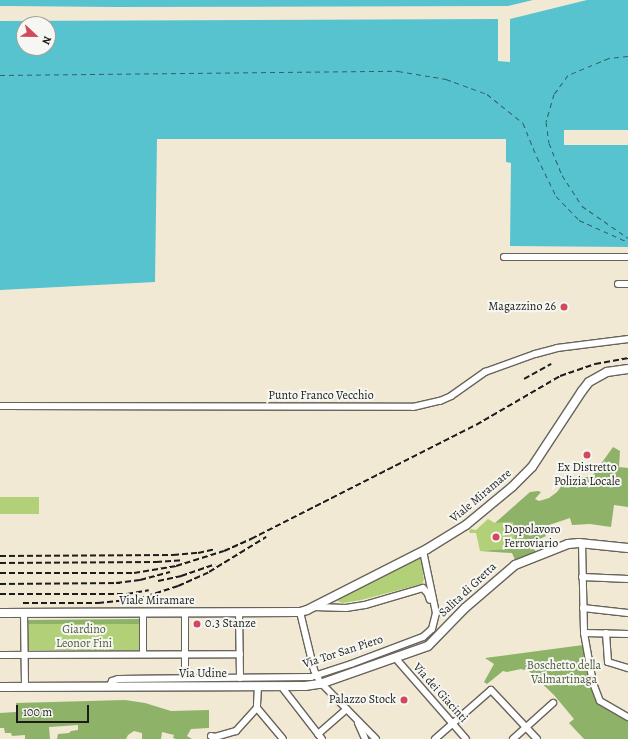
<!DOCTYPE html>
<html>
<head>
<meta charset="utf-8">
<style>
  body { margin:0 }
  #map { position:relative; width:628px; height:739px; overflow:hidden; background:#f1e9d4; font-family:Alegreya,serif }
  div>[style] { position:absolute }
  [style*='--x'] { left:calc(var(--x)*1px); top:calc(var(--y)*1px); width:calc(var(--w)*1px); rotate:calc(var(--a)*1deg) }
  .green>* { inset:0; background:#b2d077; transform-origin:0 0 }
  .forest>* { inset:0; background:#8db268 }
  .water>* { inset:0; background:#56c3cf }
  .pier>* { inset:0; background:#f1e9d4 }
  .ferry>* { height:1px; margin-top:-0.5px; transform-origin:0; background:repeating-linear-gradient(90deg,#335f64 0 5px,transparent 0 9px) }
  .roads { filter:drop-shadow(1px 0 #67645c) drop-shadow(-1px 0 #67645c) drop-shadow(0 1px #67645c) drop-shadow(0 -1px #67645c) }
  .minor>* { height:6px; margin:-3px; padding:0 3px; transform-origin:3px; border-radius:3px; background:#fff }
  .major>* { height:8px; margin:-4px; padding:0 4px; transform-origin:4px; border-radius:4px; background:#fff }
  .rail>* { height:1.5px; margin-top:-0.75px; transform-origin:0; background:repeating-linear-gradient(90deg,#1c1c1c 0 6px,transparent 0 9px) }
  .dots>* { width:11px; height:11px; translate:-50% -50%; box-sizing:border-box; border:2px solid #f6f6f2; border-radius:50% }
  span { translate:-50% -50%; white-space:nowrap; text-align:center; line-height:1.15; -webkit-text-stroke:4px #f6f6f2; paint-order:stroke }
  .poi-label { font-size:12px; color:#1c1c1c }
  .right { translate:-100% -50%; text-align:right }
  .left { translate:0 -50%; text-align:left }
  .street-label { font-size:12px; color:#1c1c1c }
  .park-label { font-size:12px; color:#505b3c }
  .north { position:absolute; left:16px; top:16px; width:40px; height:40px; box-sizing:border-box; background:#f6f6f2; border:1px solid #9f9f9c; border-radius:50%; rotate:112deg; font-size:11px; font-weight:700; line-height:16px; text-align:center; color:#1c1c1c }
  .north::after { content:''; display:block; margin:auto; width:14px; height:18px; background:#d1495b; clip-path:polygon(50% 0,100% 100%,50% 72%,0 100%) }
  .scale { position:absolute; left:16px; top:705px; width:73px; height:18px; box-sizing:border-box; border:2px solid #1c1c1c; border-top:0; padding-left:5px; font-size:12px; line-height:14px; white-space:nowrap; color:#1c1c1c; -webkit-text-stroke:3px #f6f6f2; paint-order:stroke }
</style>
</head>
<body>
<div id="map">
  <div class="green">
    <div style="left:0;top:497px;width:39px;height:17px"></div>
    <div style="clip-path:polygon(488px 519px,495px 523px,513px 522px,517px 548px,480px 551px,476px 533px,470px 533px,469px 531px,471px 529px,476px 530px)"></div>
    <div style="clip-path:polygon(421px 557px,425px 573px,423px 574px,424px 580px,422px 584px,361px 600px,343px 603px,335px 600px)"></div>
    <div style="left:28px;top:624px;width:111px;height:26px"></div>
  </div>
  <div class="forest">
    <div style="clip-path:polygon(613px 447px,620px 451px,619px 467px,628px 468px,628px 507px,614px 505px,611px 527px,590px 524px,572px 525px,570px 518px,543px 527px,546px 536px,533px 542px,536px 554px,516px 562px,512px 553px,480px 551px,516px 548px,513px 522px,495px 523px,530px 492px,538px 491px,541px 492px,535px 499px,539px 501px,549px 498px,557px 492px,568px 477px,589px 477px,593px 475px)"></div>
    <div style="clip-path:polygon(139px 619px,139px 624px,28px 624px,28px 620px)"></div>
    <div style="clip-path:polygon(583px 645px,589px 676px,597px 700px,628px 720px,628px 739px,584px 739px,569px 723px,574px 719px,554px 695px,529px 671px,521px 669px,507px 672px,503px 671px,487px 684px,484px 682px,494px 664px,485px 658px)"></div>
    <div style="clip-path:polygon(125px 700px,145px 703px,171px 711px,209px 710px,209px 728px,191px 729px,187px 736px,192px 739px,176px 739px,173px 738px,174px 735px,162px 732px,161px 739px,142px 739px,142px 733px,134px 731px,128px 735px,126px 739px,57px 739px,58px 734px,69px 733px,71px 731px,78px 730px,78px 725px,49px 727px,50px 739px,25px 739px,25px 735px,12px 736px,11px 733px,5px 733px,4px 728px,0 728px,0 713px,16px 712px,16px 703px)"></div>
  </div>
  <div class="water">
    <div style="clip-path:polygon(evenodd,0 0,628px 0,628px 130px,564px 130px,564px 145px,628px 145px,628px 247px,510px 246px,511px 163px,506px 162px,506px 139px,157px 139px,155px 282px,0 290px,0 0,24px 24px,48px 24px,48px 48px,24px 48px,24px 24px)"></div>
  </div>
  <div class="pier">
    <div style="clip-path:polygon(533px 0,587px 0,510px 19px,510px 62px,498px 61px,498px 19px,0 21px,0 6px,7px 6px,113px 7px,508px 6px)"></div>
  </div>
  <div class="ferry">
    <div style="--x:628;--y:56;--w:19;--a:174"></div>
    <div style="--x:609;--y:58;--w:44;--a:157.5"></div>
    <div style="--x:568;--y:75;--w:24;--a:126"></div>
    <div style="--x:554;--y:94;--w:29;--a:106"></div>
    <div style="--x:546;--y:122;--w:21;--a:82"></div>
    <div style="--x:549;--y:143;--w:35;--a:68"></div>
    <div style="--x:562;--y:175;--w:37;--a:57"></div>
    <div style="--x:582;--y:206;--w:56;--a:34.8"></div>
    <div style="--x:0;--y:75;--w:398;--a:-0.6"></div>
    <div style="--x:398;--y:71;--w:49;--a:9.5"></div>
    <div style="--x:446;--y:79;--w:44;--a:20.1"></div>
    <div style="--x:487;--y:94;--w:46;--a:38.9"></div>
    <div style="--x:523;--y:123;--w:37;--a:68"></div>
    <div style="--x:537;--y:157;--w:43;--a:64"></div>
    <div style="--x:556;--y:196;--w:33;--a:46"></div>
    <div style="--x:579;--y:220;--w:54;--a:24.2"></div>
  </div>
  <div class="roads">
    <div class="minor">
      <div style="--x:504;--y:257;--w:124;--a:0"></div>
      <div style="--x:618;--y:284;--w:10;--a:0"></div>
      <div style="--x:0;--y:406;--w:413;--a:0.1"></div>
      <div style="--x:413;--y:407;--w:28;--a:-13"></div>
      <div style="--x:440;--y:401;--w:12;--a:-24"></div>
      <div style="--x:451;--y:396;--w:42;--a:-35.2"></div>
      <div style="--x:485;--y:372;--w:53;--a:-19.8"></div>
      <div style="--x:535;--y:354;--w:23;--a:-15"></div>
      <div style="--x:557;--y:348;--w:72;--a:-7.2"></div>
      <div style="--x:582;--y:543;--w:90;--a:88.7"></div>
      <div style="--x:584;--y:633;--w:51;--a:79.8"></div>
      <div style="--x:593;--y:683;--w:19;--a:69"></div>
      <div style="--x:600;--y:701;--w:32;--a:30"></div>
      <div style="--x:582;--y:577;--w:46;--a:2.5"></div>
      <div style="--x:314;--y:607;--w:32;--a:2"></div>
      <div style="--x:346;--y:608;--w:19;--a:-9"></div>
      <div style="--x:365;--y:605;--w:60;--a:-16.3"></div>
      <div style="--x:423;--y:588;--w:8;--a:50"></div>
      <div style="--x:428;--y:594;--w:6;--a:72"></div>
      <div style="--x:583;--y:608;--w:45;--a:6.3"></div>
      <div style="--x:239;--y:612;--w:66;--a:89.1"></div>
      <div style="--x:300;--y:612;--w:60;--a:76.4"></div>
      <div style="--x:314;--y:670;--w:11;--a:63"></div>
      <div style="--x:24;--y:613;--w:74;--a:89.2"></div>
      <div style="--x:143;--y:613;--w:41;--a:90"></div>
      <div style="--x:584;--y:633;--w:44;--a:1.3"></div>
      <div style="--x:606;--y:633;--w:29;--a:86"></div>
      <div style="--x:608;--y:662;--w:21;--a:17"></div>
      <div style="--x:0;--y:655;--w:240;--a:-0.2"></div>
      <div style="--x:398;--y:661;--w:103;--a:48.9"></div>
      <div style="--x:185;--y:678;--w:65;--a:-90"></div>
      <div style="--x:258;--y:686;--w:22;--a:93"></div>
      <div style="--x:257;--y:708;--w:40;--a:50"></div>
      <div style="--x:281;--y:686;--w:67;--a:52.3"></div>
      <div style="--x:324;--y:686;--w:74;--a:45.5"></div>
      <div style="--x:109;--y:687;--w:7;--a:-63"></div>
      <div style="--x:112;--y:681;--w:6;--a:-18"></div>
      <div style="--x:118;--y:679;--w:193;--a:-0.6"></div>
      <div style="--x:311;--y:677;--w:42;--a:-18"></div>
      <div style="--x:351;--y:664;--w:77;--a:-20.6"></div>
      <div style="--x:423;--y:637;--w:12;--a:-42"></div>
      <div style="--x:432;--y:629;--w:16;--a:-76"></div>
      <div style="--x:436;--y:613;--w:63;--a:-101.8"></div>
      <div style="--x:358;--y:723;--w:17;--a:66"></div>
      <div style="--x:318;--y:734;--w:38;--a:-41"></div>
      <div style="--x:211;--y:736;--w:4;--a:14"></div>
      <div style="--x:215;--y:737;--w:22;--a:-16"></div>
      <div style="--x:236;--y:731;--w:31;--a:-48"></div>
      <div style="--x:435;--y:739;--w:74;--a:-41.2"></div>
      <div style="--x:491;--y:690;--w:67;--a:46.8"></div>
      <div style="--x:513;--y:739;--w:54;--a:-42"></div>
    </div>
    <div class="major">
      <div style="--x:0;--y:613;--w:300;--a:-0.2"></div>
      <div style="--x:300;--y:612;--w:7;--a:-16"></div>
      <div style="--x:307;--y:610;--w:135;--a:-26.9"></div>
      <div style="--x:427;--y:549;--w:46;--a:-31.6"></div>
      <div style="--x:466;--y:525;--w:60;--a:-39.6"></div>
      <div style="--x:512;--y:487;--w:28;--a:-45"></div>
      <div style="--x:532;--y:467;--w:91;--a:-56.7"></div>
      <div style="--x:582;--y:391;--w:11;--a:-52"></div>
      <div style="--x:589;--y:382;--w:21;--a:-29"></div>
      <div style="--x:607;--y:372;--w:21;--a:-8"></div>
      <div style="--x:0;--y:687;--w:305;--a:-0.2"></div>
      <div style="--x:305;--y:686;--w:15;--a:-8"></div>
      <div style="--x:320;--y:684;--w:114;--a:-19.4"></div>
      <div style="--x:428;--y:646;--w:53;--a:-45.8"></div>
      <div style="--x:465;--y:608;--w:66;--a:-40.7"></div>
      <div style="--x:515;--y:565;--w:57;--a:-21.6"></div>
      <div style="--x:568;--y:544;--w:11;--a:-5"></div>
      <div style="--x:579;--y:543;--w:49;--a:5.8"></div>
    </div>
  </div>
  <div class="rail">
    <div style="--x:524;--y:379;--w:31;--a:-29"></div>
    <div style="--x:0;--y:556;--w:173;--a:-0.3"></div>
    <div style="--x:173;--y:555;--w:25;--a:-5"></div>
    <div style="--x:198;--y:553;--w:17;--a:-13"></div>
    <div style="--x:0;--y:563;--w:156;--a:-0.4"></div>
    <div style="--x:156;--y:562;--w:26;--a:-4"></div>
    <div style="--x:0;--y:573;--w:134;--a:0"></div>
    <div style="--x:134;--y:573;--w:43;--a:-9.5"></div>
    <div style="--x:176;--y:566;--w:50;--a:-17.4"></div>
    <div style="--x:224;--y:551;--w:30;--a:-24"></div>
    <div style="--x:251;--y:539;--w:252;--a:-26.9"></div>
    <div style="--x:476;--y:425;--w:97;--a:-30.3"></div>
    <div style="--x:560;--y:376;--w:37;--a:-19"></div>
    <div style="--x:595;--y:364;--w:34;--a:-10"></div>
    <div style="--x:158;--y:581;--w:24;--a:-12"></div>
    <div style="--x:181;--y:576;--w:36;--a:-19"></div>
    <div style="--x:116;--y:583;--w:24;--a:-7"></div>
    <div style="--x:140;--y:580;--w:31;--a:-15"></div>
    <div style="--x:0;--y:584;--w:120;--a:-0.5"></div>
    <div style="--x:0;--y:594;--w:127;--a:0"></div>
    <div style="--x:127;--y:594;--w:22;--a:-10"></div>
    <div style="--x:23;--y:603;--w:75;--a:0"></div>
    <div style="--x:98;--y:603;--w:40;--a:-5.7"></div>
    <div style="--x:138;--y:599;--w:42;--a:-18"></div>
    <div style="--x:178;--y:586;--w:34;--a:-24"></div>
    <div style="--x:209;--y:572;--w:67;--a:-31.6"></div>
  </div>
  <div class="dots">
    <div style="left:564px;top:307px;background:#d1495b"></div>
    <div style="left:587px;top:455px;background:#d1495b"></div>
    <div style="left:496px;top:537px;background:#d1495b"></div>
    <div style="left:197px;top:624px;background:#d1495b"></div>
    <div style="left:404px;top:700px;background:#d1495b"></div>
  </div>
  <div class="poi-label">
    <span class="right" style="left:556px;top:307px">Magazzino 26</span>
    <span style="left:587px;top:475px">Ex Distretto<br>Polizia Locale</span>
    <span class="left" style="left:504px;top:537px">Dopolavoro<br>Ferroviario</span>
    <span class="left" style="left:205px;top:624px">0.3 Stanze</span>
    <span class="right" style="left:396px;top:700px">Palazzo Stock</span>
  </div>
  <div class="street-label">
    <span style="left:321px;top:396px">Punto Franco Vecchio</span>
    <span style="left:481px;top:496px;rotate:-40deg">Viale Miramare</span>
    <span style="left:468px;top:590px;rotate:-43deg">Salita di Gretta</span>
    <span style="left:157px;top:601px">Viale Miramare</span>
    <span style="left:343px;top:652px;rotate:-18deg">Via Tor San Piero</span>
    <span style="left:203px;top:674px">Via Udine</span>
    <span style="left:440px;top:693px;rotate:48deg">Via dei Giacinti</span>
  </div>
  <div class="park-label">
    <span style="left:84px;top:637px">Giardino<br>Leonor Fini</span>
    <span style="left:564px;top:673px">Boschetto della<br>Valmartinaga</span>
  </div>
  <div class="north">N</div>
  <div class="scale">100 m</div>
</div>
</body>
</html>
